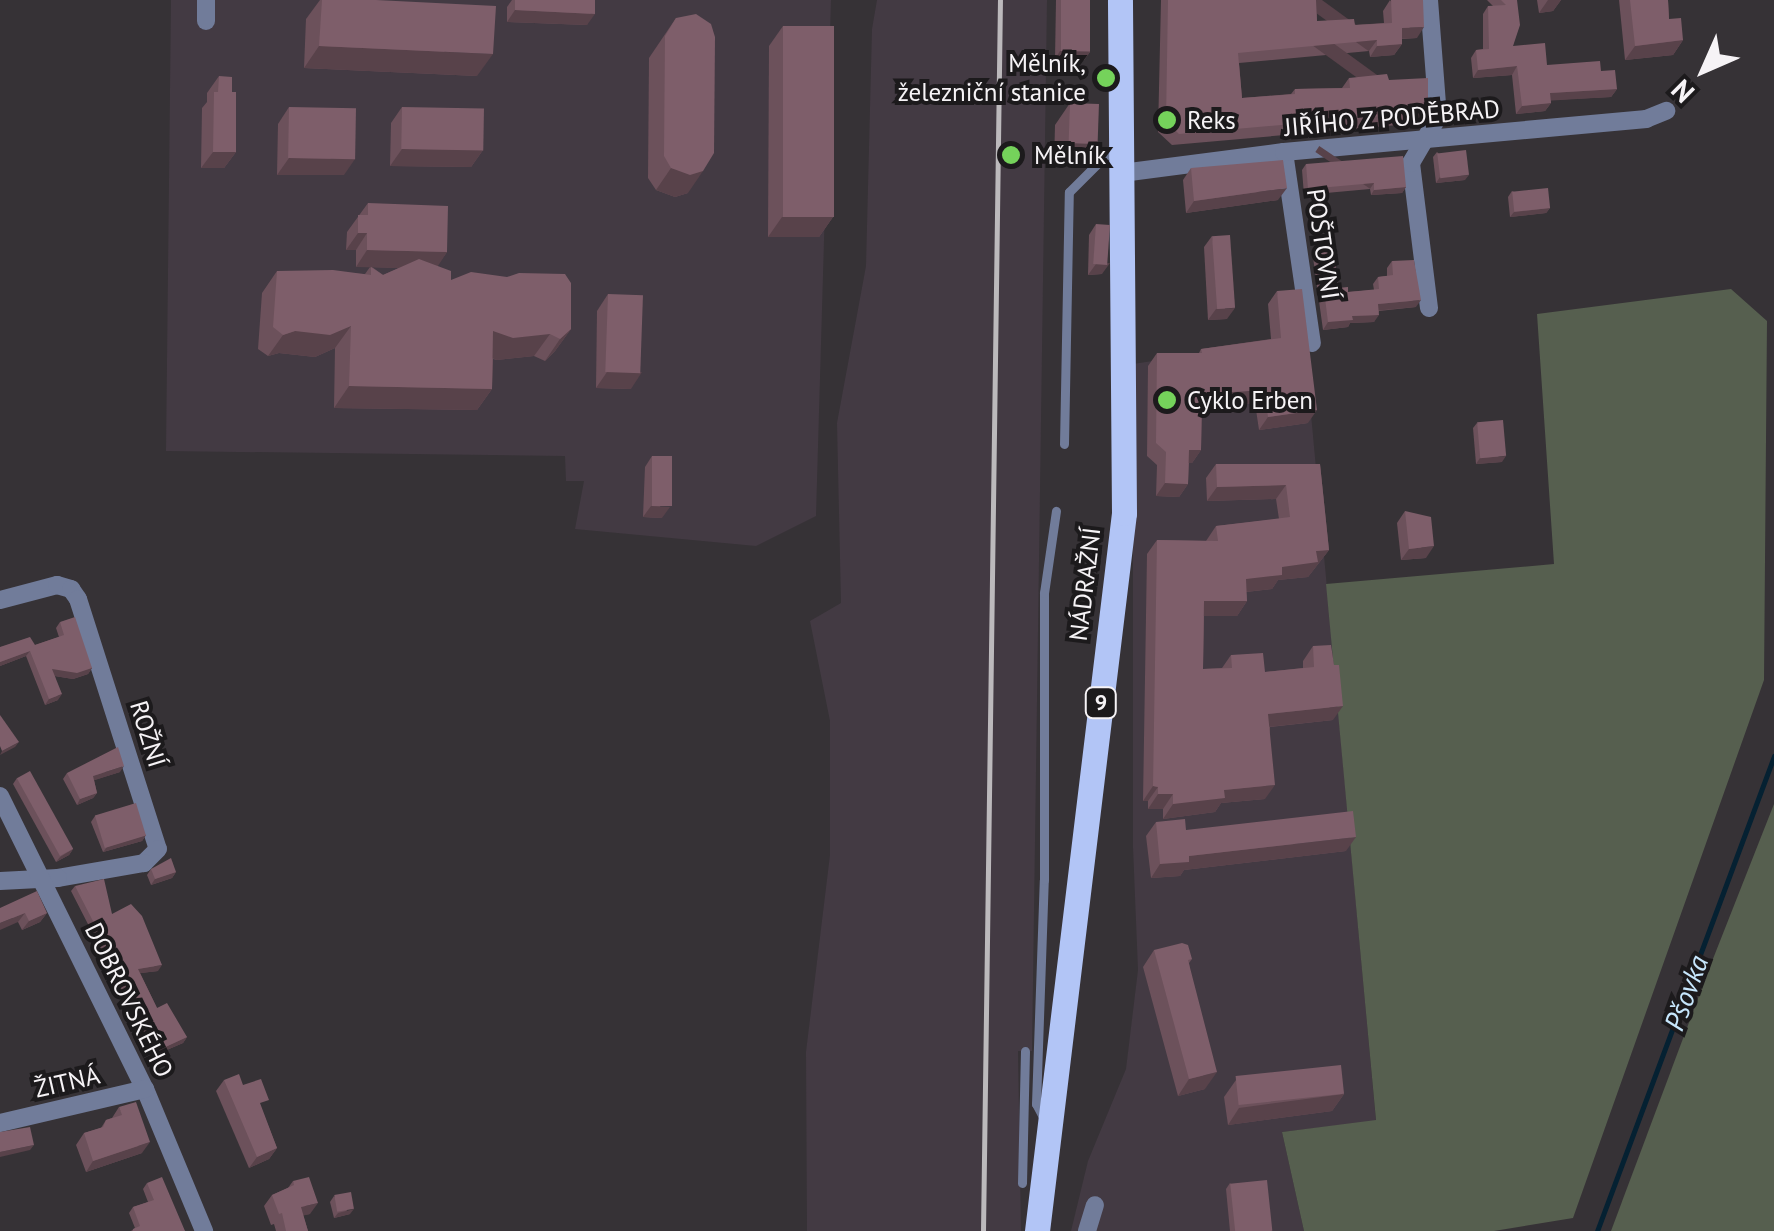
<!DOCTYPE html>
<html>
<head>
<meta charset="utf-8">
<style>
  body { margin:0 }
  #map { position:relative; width:1774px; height:1231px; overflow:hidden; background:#363236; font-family:"PT Sans",sans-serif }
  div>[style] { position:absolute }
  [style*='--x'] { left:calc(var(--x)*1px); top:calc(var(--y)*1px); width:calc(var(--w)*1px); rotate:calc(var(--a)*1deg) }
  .built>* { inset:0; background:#433a43 }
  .green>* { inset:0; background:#565f4f }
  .stream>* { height:5px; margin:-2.5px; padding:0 2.5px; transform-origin:2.5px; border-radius:2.5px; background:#052132 }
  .service>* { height:9px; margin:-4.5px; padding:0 4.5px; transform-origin:4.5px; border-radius:4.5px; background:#717c9a }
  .minor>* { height:18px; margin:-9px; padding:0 9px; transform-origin:9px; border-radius:9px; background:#717c9a }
  .primary>* { height:25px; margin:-12.5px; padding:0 12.5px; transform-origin:12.5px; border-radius:12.5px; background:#b2c5f6 }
  .rail>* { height:5px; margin:-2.5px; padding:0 2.5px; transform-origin:2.5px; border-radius:2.5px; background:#bcb9bc }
  .wall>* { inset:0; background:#6c515b }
  .shaded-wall>* { inset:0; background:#58424a; transform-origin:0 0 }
  .building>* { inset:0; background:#7e5e6a; transform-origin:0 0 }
  .dots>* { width:28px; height:28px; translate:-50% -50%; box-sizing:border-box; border:5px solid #1c1a1c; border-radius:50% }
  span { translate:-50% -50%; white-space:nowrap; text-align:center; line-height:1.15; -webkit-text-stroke:8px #1c1a1c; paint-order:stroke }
  .shield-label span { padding:2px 8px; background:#1c1a1c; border:2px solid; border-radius:8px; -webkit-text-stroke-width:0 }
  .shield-label { font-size:22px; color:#f6f3f6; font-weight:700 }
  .poi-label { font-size:25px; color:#f6f3f6 }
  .right { translate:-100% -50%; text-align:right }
  .left { translate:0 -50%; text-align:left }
  .street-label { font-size:25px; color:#f6f3f6 }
  .water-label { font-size:28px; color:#c7e7fd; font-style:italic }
  .north { position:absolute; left:1654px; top:20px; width:100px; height:100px; -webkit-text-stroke:8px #1c1a1c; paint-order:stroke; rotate:225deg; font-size:28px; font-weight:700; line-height:40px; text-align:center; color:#f6f3f6 }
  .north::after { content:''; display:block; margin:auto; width:35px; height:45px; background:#f6f3f6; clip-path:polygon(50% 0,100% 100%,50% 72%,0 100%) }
</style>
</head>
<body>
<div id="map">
  <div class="built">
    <div style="clip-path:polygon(171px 0,831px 0,816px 516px,756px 546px,575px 529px,584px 481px,566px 481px,565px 456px,166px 451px)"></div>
    <div style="clip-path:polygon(877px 0,1047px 0,1032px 1051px,1018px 1051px,1021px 1231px,807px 1231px,806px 1052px,830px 855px,830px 721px,810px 621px,841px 603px,837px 423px,866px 266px,872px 29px)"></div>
    <div style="clip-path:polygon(1304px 338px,1376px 1121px,1282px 1132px,1304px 1231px,1071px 1231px,1088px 1161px,1126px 1069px,1138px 970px,1133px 847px,1133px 364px)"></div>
  </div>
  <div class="green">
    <div style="clip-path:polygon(1731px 289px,1767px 321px,1764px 680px,1573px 1218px,1494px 1231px,1304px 1231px,1282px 1132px,1376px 1120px,1326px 584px,1554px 564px,1537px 314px)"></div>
    <div style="clip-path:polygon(1774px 804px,1774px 1231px,1611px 1231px,1709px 969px)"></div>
  </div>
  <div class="stream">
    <div style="--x:1597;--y:1231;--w:507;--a:-69.56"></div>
  </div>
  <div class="service">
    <div style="--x:1064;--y:444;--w:252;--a:-88.9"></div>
    <div style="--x:1069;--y:192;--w:69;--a:-45"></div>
    <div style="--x:1043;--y:1117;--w:15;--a:-118"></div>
    <div style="--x:1036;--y:1104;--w:224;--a:-88"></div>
    <div style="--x:1044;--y:880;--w:287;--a:-90"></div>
    <div style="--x:1044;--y:593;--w:83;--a:-81.7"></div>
    <div style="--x:1022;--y:1183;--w:132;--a:-88.7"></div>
  </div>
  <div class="minor">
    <div style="--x:206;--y:0;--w:21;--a:90"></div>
    <div style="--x:1284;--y:152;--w:193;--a:81.7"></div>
    <div style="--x:1122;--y:173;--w:163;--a:-7.4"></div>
    <div style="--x:1284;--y:152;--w:364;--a:-5.2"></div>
    <div style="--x:1646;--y:119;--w:22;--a:-22"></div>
    <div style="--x:1429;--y:308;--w:146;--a:-97.1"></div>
    <div style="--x:1411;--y:163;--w:53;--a:-59.6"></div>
    <div style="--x:1438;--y:117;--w:117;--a:-94.4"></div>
    <div style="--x:0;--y:600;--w:59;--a:-14.7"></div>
    <div style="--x:57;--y:585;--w:15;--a:16"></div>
    <div style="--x:71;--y:589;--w:12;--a:55"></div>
    <div style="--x:78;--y:599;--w:262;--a:72.3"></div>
    <div style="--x:158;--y:849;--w:20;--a:135"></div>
    <div style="--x:144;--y:863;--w:87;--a:170.1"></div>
    <div style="--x:58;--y:878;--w:58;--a:177"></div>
    <div style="--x:0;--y:796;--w:327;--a:63.7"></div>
    <div style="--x:145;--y:1089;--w:154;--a:67.4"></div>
    <div style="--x:0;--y:1123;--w:149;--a:-13.2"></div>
    <div style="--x:1087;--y:1231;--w:27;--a:-73"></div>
  </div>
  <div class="primary">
    <div style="--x:1037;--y:1231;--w:723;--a:-83.09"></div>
    <div style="--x:1124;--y:513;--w:513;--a:-90.45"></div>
  </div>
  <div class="rail">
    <div style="--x:983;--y:1231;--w:1231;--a:-89.21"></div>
  </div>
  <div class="wall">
    <div style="clip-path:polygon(320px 0,376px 0,477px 76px,304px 68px,306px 19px)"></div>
    <div style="clip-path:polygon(512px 0,595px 0,587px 25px,507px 22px,507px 7px)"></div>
    <div style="clip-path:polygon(1056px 0,1090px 0,1090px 52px,1084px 60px,1055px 59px)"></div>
    <div style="clip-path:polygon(1161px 0,1316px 0,1317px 21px,1355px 25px,1384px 23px,1383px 11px,1390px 0,1417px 38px,1402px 39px,1402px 44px,1394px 55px,1370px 57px,1369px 51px,1239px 63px,1242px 98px,1291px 94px,1295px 89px,1342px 88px,1349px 78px,1389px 80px,1420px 123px,1172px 145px,1158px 132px)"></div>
    <div style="clip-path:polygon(1487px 0,1517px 0,1513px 46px,1547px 65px,1601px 71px,1617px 89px,1611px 97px,1551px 100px,1551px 103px,1545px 111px,1516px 114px,1512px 75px,1473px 78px,1471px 58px,1476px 50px,1483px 49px,1483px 14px,1488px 6px,1493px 6px)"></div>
    <div style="clip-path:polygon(1537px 0,1561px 0,1553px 11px,1539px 13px)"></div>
    <div style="clip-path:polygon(1619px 0,1668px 0,1669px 19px,1683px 40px,1673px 55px,1625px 60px)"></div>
    <div style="clip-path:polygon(676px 18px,688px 193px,675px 197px,656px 190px,648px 178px,649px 58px)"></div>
    <div style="clip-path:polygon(783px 26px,833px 217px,819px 237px,768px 237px,769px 46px)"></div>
    <div style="clip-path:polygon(219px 76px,232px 92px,236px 152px,224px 168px,201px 168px,202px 108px,207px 102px,207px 93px)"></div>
    <div style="clip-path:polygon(1070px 103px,1098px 144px,1083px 166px,1054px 165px,1055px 125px)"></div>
    <div style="clip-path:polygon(289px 107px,344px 175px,277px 175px,278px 124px)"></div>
    <div style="clip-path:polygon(402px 107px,483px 150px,471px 167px,390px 166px,391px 123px)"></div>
    <div style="clip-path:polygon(1437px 152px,1465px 180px,1436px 183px,1433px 157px)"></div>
    <div style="clip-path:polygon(1306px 164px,1406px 187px,1402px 193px,1371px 195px,1370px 189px,1304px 195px,1302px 170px)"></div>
    <div style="clip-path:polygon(1191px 168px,1278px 200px,1186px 213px,1183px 180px)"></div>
    <div style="clip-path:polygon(1512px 191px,1550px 208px,1546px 213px,1510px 217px,1508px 197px)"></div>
    <div style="clip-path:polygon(evenodd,368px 203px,447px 252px,437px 266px,451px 280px,571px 329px,555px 351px,545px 361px,534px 356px,497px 360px,493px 359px,492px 389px,477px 410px,334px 408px,335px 348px,315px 357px,279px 353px,268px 356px,258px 349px,262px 293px,277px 271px,365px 274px,370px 267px,356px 267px,356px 250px,346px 250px,347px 232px,368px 203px,372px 267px,399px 268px,383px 275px,372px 267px)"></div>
    <div style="clip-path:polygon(1096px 224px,1102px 274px,1088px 275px,1089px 235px)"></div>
    <div style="clip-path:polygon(1212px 236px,1227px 319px,1208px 320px,1204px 247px)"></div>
    <div style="clip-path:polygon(1318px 242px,1338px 288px,1348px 292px,1374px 290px,1373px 284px,1378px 277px,1387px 276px,1387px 268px,1392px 261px,1416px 307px,1379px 311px,1374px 322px,1350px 323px,1348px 327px,1323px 330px,1312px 250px)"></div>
    <div style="clip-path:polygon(1277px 291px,1308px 423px,1259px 430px,1255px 403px,1202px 406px,1201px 450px,1192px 463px,1189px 463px,1188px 484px,1179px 497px,1156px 496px,1157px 465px,1147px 456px,1148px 366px,1157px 353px,1199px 353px,1201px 349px,1271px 339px,1268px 304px)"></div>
    <div style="clip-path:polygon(608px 294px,631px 389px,596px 388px,597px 311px)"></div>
    <div style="clip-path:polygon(1477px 423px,1502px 462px,1476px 464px,1473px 428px)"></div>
    <div style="clip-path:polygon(652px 456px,662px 518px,643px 517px,645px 467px)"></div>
    <div style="clip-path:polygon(1216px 464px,1320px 464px,1329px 550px,1308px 577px,1278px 580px,1272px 589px,1246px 592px,1247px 601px,1237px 616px,1204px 616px,1203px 669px,1222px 668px,1231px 655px,1265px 672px,1303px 668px,1303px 661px,1313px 646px,1333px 720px,1270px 727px,1265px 799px,1221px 803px,1215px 812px,1163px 819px,1163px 809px,1148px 809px,1148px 801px,1143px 801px,1147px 554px,1157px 540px,1206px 541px,1216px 526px,1279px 519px,1276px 499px,1207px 501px,1206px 478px)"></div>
    <div style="clip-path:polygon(1405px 511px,1426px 558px,1401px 560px,1397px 523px)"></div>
    <div style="clip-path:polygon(60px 622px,92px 668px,88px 674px,73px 679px,55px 676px,58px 700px,45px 705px,26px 656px,0 666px,0 647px,35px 645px,59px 637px,56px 628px)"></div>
    <div style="clip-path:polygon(120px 772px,94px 780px,97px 793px,93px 798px,77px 805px,63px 779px,67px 773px)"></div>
    <div style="clip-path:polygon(17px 778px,73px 849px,69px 855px,56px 862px,13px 784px)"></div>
    <div style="clip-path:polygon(95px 816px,146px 835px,142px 841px,103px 852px,91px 822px)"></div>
    <div style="clip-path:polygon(1156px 822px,1186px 830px,1346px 851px,1184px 870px,1180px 876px,1151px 878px,1146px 836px)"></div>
    <div style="clip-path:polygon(151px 869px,176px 872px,172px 878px,151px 885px,147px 875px)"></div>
    <div style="clip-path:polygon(75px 886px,112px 914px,158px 971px,140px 973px,157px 1008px,187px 1037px,183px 1043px,155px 1055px,71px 891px)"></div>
    <div style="clip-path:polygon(0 908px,47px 913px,40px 922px,22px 930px,18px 922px)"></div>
    <div style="clip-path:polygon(1154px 950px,1192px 959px,1189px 963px,1205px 1089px,1178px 1096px,1143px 967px)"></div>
    <div style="clip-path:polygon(224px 1080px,243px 1085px,262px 1110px,277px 1148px,269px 1159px,249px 1168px,216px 1091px)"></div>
    <div style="clip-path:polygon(1236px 1080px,1344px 1094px,1332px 1111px,1228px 1125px,1224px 1097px)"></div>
    <div style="clip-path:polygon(119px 1107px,142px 1153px,86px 1172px,76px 1145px,84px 1133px,101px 1128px,106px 1120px,112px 1118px)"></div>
    <div style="clip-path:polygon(293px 1181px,310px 1214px,303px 1215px,308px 1231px,276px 1231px,274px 1224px,271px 1225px,264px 1206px,272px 1195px,288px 1188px)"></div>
    <div style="clip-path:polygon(147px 1183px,185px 1231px,131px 1231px,135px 1228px,129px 1213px,133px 1207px,148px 1202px,143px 1189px)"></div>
    <div style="clip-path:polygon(1230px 1183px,1272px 1231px,1230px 1231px,1226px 1189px)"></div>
    <div style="clip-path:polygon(334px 1196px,350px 1214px,334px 1218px,330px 1202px)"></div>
  </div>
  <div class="shaded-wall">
    <div style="clip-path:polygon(1548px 0,1561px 0,1553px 11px,1539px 13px)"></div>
    <div style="clip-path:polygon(515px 10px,595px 14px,587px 25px,507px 22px)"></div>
    <div style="clip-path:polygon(1424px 27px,1417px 38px,1394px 39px,1402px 28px)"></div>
    <div style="left:1377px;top:40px;width:14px;height:140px;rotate:126deg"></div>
    <div style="clip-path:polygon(1683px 40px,1673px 55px,1625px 60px,1635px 46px)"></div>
    <div style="clip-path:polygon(1402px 44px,1394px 55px,1370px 57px,1377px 46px)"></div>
    <div style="clip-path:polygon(319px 46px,493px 54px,477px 76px,304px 68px)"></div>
    <div style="clip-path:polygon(1060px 51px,1090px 52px,1084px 60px,1055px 59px)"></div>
    <div style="clip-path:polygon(1517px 66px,1512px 75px,1473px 78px,1478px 70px)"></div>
    <div style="clip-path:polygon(1617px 89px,1611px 97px,1544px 101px,1550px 93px)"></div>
    <div style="clip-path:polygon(1551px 103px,1545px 111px,1516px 114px,1522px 106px)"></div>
    <div style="left:1428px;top:112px;width:14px;height:250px;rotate:126deg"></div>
    <div style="clip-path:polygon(1069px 143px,1098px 144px,1083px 166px,1054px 165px)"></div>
    <div style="clip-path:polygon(402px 149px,483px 150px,471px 167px,390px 166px)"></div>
    <div style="clip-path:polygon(213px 152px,236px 152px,224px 168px,201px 168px)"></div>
    <div style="clip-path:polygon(289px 158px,355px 159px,344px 175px,277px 175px)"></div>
    <div style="clip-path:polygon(671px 168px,703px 171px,688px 193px,675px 197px,656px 190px)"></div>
    <div style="clip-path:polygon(1469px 175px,1465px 180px,1436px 183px,1440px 177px)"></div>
    <div style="left:1374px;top:183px;width:7px;height:66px;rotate:124deg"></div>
    <div style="clip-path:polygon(1406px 187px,1402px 193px,1371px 195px,1374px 190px)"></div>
    <div style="clip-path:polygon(1287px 188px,1278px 200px,1186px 213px,1194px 201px)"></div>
    <div style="clip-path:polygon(1550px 208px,1546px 213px,1510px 217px,1514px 212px)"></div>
    <div style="clip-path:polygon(782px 217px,833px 217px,819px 237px,768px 237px)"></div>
    <div style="clip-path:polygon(358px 233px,367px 233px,356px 250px,346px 250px)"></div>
    <div style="clip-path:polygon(367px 250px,447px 252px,436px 269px,356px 267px)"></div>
    <div style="clip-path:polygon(1110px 263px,1102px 274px,1088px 275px,1096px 264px)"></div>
    <div style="clip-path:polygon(1421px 300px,1416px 307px,1373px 311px,1378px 304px)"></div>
    <div style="clip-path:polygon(1235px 308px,1227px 319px,1208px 320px,1216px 309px)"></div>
    <div style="clip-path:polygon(1379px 315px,1374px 322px,1350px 323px,1348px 327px,1323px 330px,1328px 322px,1352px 316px)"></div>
    <div style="clip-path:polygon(351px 326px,335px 348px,315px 357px,279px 353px,268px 356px,283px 335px,295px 331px)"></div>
    <div style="clip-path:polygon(571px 329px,555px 351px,545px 361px,560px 339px)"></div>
    <div style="clip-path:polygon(493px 331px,550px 334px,534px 356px,497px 360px,478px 353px)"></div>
    <div style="clip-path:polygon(607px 372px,642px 372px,631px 389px,596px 388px)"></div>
    <div style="clip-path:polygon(349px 386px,492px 389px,477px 410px,334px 408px)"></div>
    <div style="clip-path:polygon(1264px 390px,1255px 403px,1193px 407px,1202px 394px)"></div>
    <div style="clip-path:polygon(1317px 410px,1308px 423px,1259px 430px,1268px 417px)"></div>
    <div style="clip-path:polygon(1189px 450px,1201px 450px,1192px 463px,1180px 463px)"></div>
    <div style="clip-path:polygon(1506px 456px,1502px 462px,1476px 464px,1480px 458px)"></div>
    <div style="clip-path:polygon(1165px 483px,1188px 484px,1179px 497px,1156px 496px)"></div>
    <div style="clip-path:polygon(1286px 485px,1276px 499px,1207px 501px,1217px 487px)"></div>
    <div style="clip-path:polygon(651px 506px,670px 507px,662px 518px,643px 517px)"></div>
    <div style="clip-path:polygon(1434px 546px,1426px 558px,1401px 560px,1409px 549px)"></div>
    <div style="clip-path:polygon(1329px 550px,1308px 577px,1278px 580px,1272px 589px,1236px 593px,1246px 579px,1282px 567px,1316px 551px)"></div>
    <div style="clip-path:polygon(1204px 601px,1247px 601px,1237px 616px,1194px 616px)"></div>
    <div style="clip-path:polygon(30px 651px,26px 656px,0 666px,0 662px)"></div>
    <div style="clip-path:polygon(92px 668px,88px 674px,73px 679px,48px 675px,52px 669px)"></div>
    <div style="clip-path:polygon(62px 694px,58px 700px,45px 705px,49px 699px)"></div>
    <div style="clip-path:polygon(1343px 706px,1333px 720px,1258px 728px,1268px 714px)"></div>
    <div style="clip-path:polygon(19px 742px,15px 747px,0 755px,2px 751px)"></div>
    <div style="clip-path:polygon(124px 766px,120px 772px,89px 782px,93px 776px)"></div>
    <div style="clip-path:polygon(1275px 785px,1265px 799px,1221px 803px,1215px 812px,1163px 819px,1173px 804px,1224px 790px)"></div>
    <div style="clip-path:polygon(1153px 786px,1158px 787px,1148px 801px,1143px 801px)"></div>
    <div style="clip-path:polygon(97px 793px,93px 798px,77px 805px,80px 799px)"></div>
    <div style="clip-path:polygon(1158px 794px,1173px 794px,1163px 809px,1148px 809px)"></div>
    <div style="clip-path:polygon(146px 835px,142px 841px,103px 852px,107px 847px)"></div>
    <div style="clip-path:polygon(1356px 837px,1346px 851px,1184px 870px,1180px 876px,1151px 878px,1160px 864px,1189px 856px)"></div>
    <div style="clip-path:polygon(73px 849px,69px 855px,56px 862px,60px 857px)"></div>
    <div style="clip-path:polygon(176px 872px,172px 878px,151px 885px,155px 879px)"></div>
    <div style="clip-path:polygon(25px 913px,18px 922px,0 930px,0 923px)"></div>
    <div style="clip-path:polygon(47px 913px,40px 922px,22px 930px,29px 921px)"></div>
    <div style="clip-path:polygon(162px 965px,158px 971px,134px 974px,138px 969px)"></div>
    <div style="clip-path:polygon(187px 1037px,183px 1043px,155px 1055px,159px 1050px)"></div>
    <div style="clip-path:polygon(1217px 1072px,1205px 1089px,1178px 1096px,1189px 1079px)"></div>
    <div style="clip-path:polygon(1344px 1094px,1332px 1111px,1228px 1125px,1239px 1108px)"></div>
    <div style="clip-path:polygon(150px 1142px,142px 1153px,86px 1172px,93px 1161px)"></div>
    <div style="clip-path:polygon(34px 1145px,30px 1150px,0 1157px,0 1152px)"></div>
    <div style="clip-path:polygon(277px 1148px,269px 1159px,249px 1168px,257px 1157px)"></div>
    <div style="clip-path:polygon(318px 1203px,310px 1214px,293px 1218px,301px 1207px)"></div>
    <div style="clip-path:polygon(354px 1209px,350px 1214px,334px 1218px,338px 1213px)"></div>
  </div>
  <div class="building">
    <div style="clip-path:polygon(322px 0,376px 0,496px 6px,493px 54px,319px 46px)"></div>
    <div style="clip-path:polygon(515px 0,595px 0,595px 14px,515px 10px)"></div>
    <div style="left:1061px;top:0;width:29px;height:51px"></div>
    <div style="clip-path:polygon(1168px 0,1316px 0,1317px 21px,1354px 19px,1355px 25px,1392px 23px,1391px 0,1423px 0,1424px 27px,1402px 28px,1402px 44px,1377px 46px,1377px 40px,1238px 53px,1242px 98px,1295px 94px,1295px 89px,1350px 88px,1349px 78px,1387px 74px,1389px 80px,1428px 78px,1428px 112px,1179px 134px,1166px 121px)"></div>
    <div style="clip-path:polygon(1501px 0,1517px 0,1520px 25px,1513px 46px,1545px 43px,1547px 65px,1600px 61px,1601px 71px,1615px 70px,1617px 89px,1550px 93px,1551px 103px,1522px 106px,1517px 66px,1478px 70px,1476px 50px,1489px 49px,1488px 6px,1506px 5px)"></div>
    <div style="clip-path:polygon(1630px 0,1668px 0,1669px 19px,1681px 18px,1683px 40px,1635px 46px)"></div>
    <div style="clip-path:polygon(696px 14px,711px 24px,715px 37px,714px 153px,703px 171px,690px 175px,671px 168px,664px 156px,665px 36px,676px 18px)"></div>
    <div style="left:783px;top:26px;width:51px;height:191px"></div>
    <div style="clip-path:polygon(219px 76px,232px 77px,232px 92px,236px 92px,236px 152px,213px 152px,214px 92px,218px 92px)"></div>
    <div style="left:1070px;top:103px;width:29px;height:40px;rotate:2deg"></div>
    <div style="left:289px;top:107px;width:67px;height:51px;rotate:1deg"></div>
    <div style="left:402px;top:107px;width:82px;height:42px;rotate:1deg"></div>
    <div style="left:1466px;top:150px;width:25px;height:29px;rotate:83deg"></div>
    <div style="clip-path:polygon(1403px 156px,1406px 187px,1374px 190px,1374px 183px,1308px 189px,1306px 164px)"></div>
    <div style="clip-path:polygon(1283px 160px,1287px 188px,1194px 201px,1191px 168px)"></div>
    <div style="left:1548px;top:188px;width:20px;height:36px;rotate:84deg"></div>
    <div style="clip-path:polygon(368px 203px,448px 206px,447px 252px,367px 250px,367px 233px,358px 233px,358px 215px,368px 215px)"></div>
    <div style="left:1096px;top:224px;width:14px;height:40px;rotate:4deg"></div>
    <div style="left:1230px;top:235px;width:73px;height:18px;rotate:86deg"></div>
    <div style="clip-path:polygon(1333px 241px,1338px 288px,1348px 287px,1348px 292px,1379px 289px,1378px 277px,1393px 275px,1392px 261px,1414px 260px,1421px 300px,1378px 304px,1379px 315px,1352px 316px,1353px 320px,1328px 322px,1318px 242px)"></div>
    <div style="clip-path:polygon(419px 259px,451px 271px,451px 280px,471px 272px,507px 277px,519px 273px,565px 274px,571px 283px,571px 329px,560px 339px,550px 334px,513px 338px,493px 331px,492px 389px,349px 386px,351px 326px,330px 335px,295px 331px,283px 335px,273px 327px,277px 271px,333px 270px,371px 275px,371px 267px,383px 275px)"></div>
    <div style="clip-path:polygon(1302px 289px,1317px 410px,1268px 417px,1264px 390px,1202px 394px,1201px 450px,1189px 450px,1188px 484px,1165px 483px,1166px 452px,1156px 443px,1157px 353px,1202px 353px,1201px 349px,1281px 338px,1277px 291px)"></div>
    <div style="left:608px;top:294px;width:35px;height:78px;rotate:2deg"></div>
    <div style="left:1503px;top:420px;width:36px;height:26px;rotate:85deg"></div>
    <div style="left:652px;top:456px;width:20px;height:50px"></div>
    <div style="clip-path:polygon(1216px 464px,1320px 464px,1329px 550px,1316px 551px,1318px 562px,1282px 567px,1282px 575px,1246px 579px,1247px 601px,1204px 601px,1203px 669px,1232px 668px,1231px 655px,1263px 653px,1265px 672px,1314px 667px,1313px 646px,1331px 645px,1334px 665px,1339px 665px,1343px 706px,1268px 714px,1275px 785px,1224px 790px,1225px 798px,1173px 804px,1173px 794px,1158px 794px,1158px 787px,1153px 786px,1157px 540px,1218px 541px,1216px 526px,1290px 517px,1286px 485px,1217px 487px)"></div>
    <div style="clip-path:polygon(1405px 511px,1431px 517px,1434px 546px,1409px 549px)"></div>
    <div style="clip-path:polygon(75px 617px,92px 668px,77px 673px,52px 669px,62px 694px,49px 699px,30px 651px,0 662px,0 647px,30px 637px,35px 645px,64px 635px,60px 622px)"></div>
    <div style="clip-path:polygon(0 715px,19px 742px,2px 751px,0 746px)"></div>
    <div style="clip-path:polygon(118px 747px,124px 766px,93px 776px,97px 793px,80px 799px,67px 773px)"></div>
    <div style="left:30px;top:771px;width:89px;height:15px;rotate:61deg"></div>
    <div style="left:136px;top:803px;width:34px;height:43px;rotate:73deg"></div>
    <div style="clip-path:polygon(1353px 811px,1356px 837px,1189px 856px,1189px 862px,1160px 864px,1156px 822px,1185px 819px,1186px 830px)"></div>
    <div style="clip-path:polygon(171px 858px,176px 872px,155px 879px,151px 869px)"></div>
    <div style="clip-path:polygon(104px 879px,112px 914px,131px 904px,142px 916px,162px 965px,138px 969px,157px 1008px,167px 1003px,187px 1037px,159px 1050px,75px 886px)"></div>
    <div style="clip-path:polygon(37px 891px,47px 913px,29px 921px,25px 913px,0 923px,0 908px)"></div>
    <div style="clip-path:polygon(1182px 943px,1188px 945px,1192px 959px,1188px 960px,1217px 1072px,1189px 1079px,1154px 950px)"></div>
    <div style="left:1341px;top:1065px;width:29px;height:106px;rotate:84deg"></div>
    <div style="clip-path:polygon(239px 1074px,243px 1085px,261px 1079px,269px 1100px,260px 1103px,277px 1148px,257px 1157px,224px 1080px)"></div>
    <div style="clip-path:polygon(136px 1102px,150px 1142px,93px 1161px,84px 1133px,103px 1127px,106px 1120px,122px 1115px,119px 1107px)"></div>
    <div style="clip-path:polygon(30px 1127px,34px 1145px,0 1152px,0 1132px)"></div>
    <div style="clip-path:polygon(162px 1177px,185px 1231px,133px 1231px,133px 1229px,140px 1226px,133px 1207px,154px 1200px,147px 1183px)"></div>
    <div style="clip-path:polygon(309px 1177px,318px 1203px,301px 1207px,308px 1231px,286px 1231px,282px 1213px,279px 1214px,272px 1195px,294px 1185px,293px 1181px)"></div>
    <div style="left:1267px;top:1180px;width:51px;height:37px;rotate:84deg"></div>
    <div style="left:351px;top:1192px;width:17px;height:17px;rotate:80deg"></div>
  </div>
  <div class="dots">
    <div style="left:1106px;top:78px;background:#75d25b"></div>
    <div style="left:1167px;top:120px;background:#75d25b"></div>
    <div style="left:1011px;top:155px;background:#75d25b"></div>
    <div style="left:1167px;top:400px;background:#75d25b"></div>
  </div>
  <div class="shield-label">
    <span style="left:1101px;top:703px">9</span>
  </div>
  <div class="poi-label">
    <span class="right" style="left:1086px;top:78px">Mělník,<br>železniční stanice</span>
    <span class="left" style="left:1187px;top:120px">Reks</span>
    <span class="left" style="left:1034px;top:155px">Mělník</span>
    <span class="left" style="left:1187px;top:400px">Cyklo Erben</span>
  </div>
  <div class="street-label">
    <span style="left:1392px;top:118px;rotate:-5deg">JIŘÍHO Z PODĚBRAD</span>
    <span style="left:1323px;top:244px;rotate:82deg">POŠTOVNÍ</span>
    <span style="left:1085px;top:584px;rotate:-83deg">NÁDRAŽNÍ</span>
    <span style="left:148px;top:734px;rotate:73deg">ROŽNÍ</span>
    <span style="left:129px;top:1000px;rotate:64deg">DOBROVSKÉHO</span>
    <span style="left:67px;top:1082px;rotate:-13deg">ŽITNÁ</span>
  </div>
  <div class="water-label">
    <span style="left:1686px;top:993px;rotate:-70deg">Pšovka</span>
  </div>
  <div class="north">N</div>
</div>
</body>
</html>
